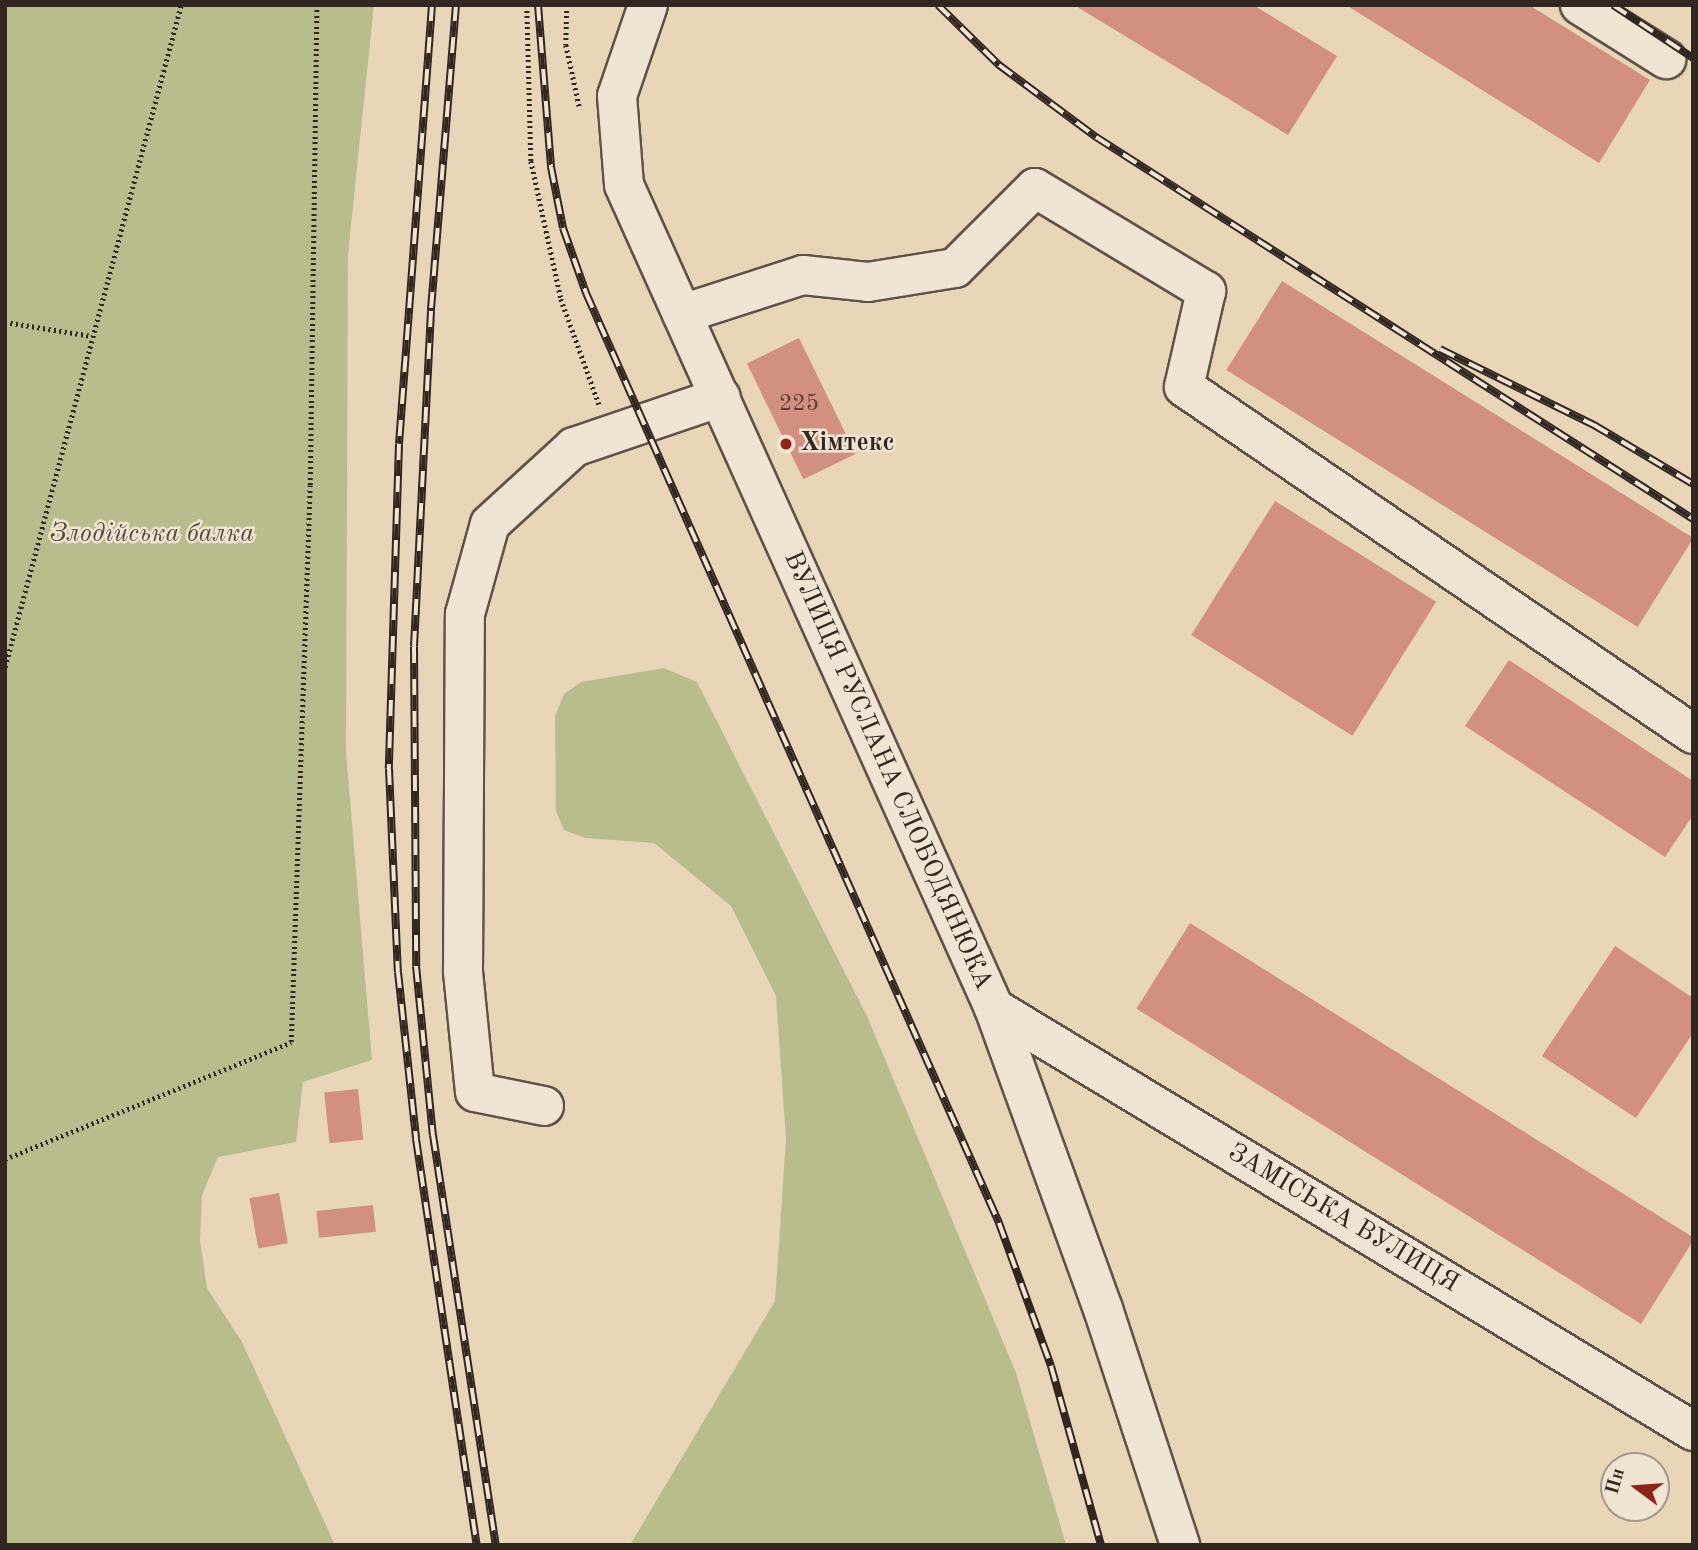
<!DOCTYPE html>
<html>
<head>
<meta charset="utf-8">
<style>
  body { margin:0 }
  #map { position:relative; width:1698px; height:1550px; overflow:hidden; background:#e9d6b9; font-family:"Old Standard TT",serif }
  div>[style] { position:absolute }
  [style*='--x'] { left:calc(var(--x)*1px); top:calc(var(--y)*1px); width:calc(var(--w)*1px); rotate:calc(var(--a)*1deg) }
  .green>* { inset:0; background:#b9bd8d }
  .building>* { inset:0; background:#d19080; transform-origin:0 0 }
  .path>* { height:4.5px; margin-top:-2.25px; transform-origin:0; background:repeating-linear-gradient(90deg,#322620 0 2px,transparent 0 5.5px) }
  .roads { filter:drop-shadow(2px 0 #605246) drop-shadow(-2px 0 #605246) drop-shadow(0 2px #605246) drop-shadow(0 -2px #605246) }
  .minor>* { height:38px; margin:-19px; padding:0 19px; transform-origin:19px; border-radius:19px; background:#f1e4d2 }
  .rail>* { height:8px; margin-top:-4px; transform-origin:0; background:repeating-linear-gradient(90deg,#f1e4d2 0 16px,#322620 0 32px); box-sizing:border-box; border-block:2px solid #322620 }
  .dots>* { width:19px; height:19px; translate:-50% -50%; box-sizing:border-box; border:4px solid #f1e4d2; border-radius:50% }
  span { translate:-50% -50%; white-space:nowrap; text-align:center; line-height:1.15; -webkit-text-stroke:5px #f1e4d2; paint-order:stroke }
  .number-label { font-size:23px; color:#5a4038 }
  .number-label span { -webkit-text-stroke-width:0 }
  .poi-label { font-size:26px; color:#322620; font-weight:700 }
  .left { translate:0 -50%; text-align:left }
  .park-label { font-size:26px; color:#544c3b; font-style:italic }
  .street-label { font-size:26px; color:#322620 }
  .frame { position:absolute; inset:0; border:7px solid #322620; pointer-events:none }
  .north { position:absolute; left:1600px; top:1452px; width:70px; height:70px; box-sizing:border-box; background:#f1e4d2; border:2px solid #a5988b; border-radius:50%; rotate:286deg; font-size:19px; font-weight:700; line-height:28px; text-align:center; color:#322620 }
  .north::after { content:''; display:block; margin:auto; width:24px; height:32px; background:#8f2418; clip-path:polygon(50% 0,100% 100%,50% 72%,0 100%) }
</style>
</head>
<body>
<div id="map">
  <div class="green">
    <div style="clip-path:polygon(5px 5px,374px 5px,348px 254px,346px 751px,372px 1060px,303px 1082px,296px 1142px,218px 1157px,202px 1195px,200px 1240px,207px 1288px,242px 1342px,335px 1545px,5px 1545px)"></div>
    <div style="clip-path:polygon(664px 668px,697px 682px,867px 1016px,1016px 1373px,1066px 1545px,630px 1545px,775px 1301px,786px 1139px,776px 996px,731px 906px,654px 843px,585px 838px,564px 830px,556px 811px,555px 716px,564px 694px,581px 682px)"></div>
  </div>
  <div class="building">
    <div style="clip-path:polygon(1074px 5px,1253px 5px,1337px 56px,1288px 135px)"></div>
    <div style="clip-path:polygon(1346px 5px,1529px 5px,1650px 80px,1599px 163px)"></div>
    <div style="left:1282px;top:281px;width:485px;height:105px;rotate:32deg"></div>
    <div style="left:799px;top:338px;width:129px;height:58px;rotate:64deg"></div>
    <div style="left:1275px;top:501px;width:190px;height:158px;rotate:32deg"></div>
    <div style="clip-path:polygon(1509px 660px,1693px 781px,1693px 815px,1665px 857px,1465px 726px)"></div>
    <div style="left:1190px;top:923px;width:595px;height:101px;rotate:32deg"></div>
    <div style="clip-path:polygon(1615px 946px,1693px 998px,1693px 1033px,1636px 1118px,1542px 1056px)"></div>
    <div style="left:358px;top:1089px;width:51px;height:34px;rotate:84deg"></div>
    <div style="left:279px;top:1193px;width:51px;height:30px;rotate:80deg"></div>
    <div style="left:373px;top:1205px;width:27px;height:57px;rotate:84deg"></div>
  </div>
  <div class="path">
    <div style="--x:527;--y:5;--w:156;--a:88.5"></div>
    <div style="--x:531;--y:161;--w:141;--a:77.7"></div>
    <div style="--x:561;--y:299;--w:112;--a:70.1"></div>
    <div style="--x:567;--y:5;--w:40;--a:91.4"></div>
    <div style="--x:566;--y:45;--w:66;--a:77.7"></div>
    <div style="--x:5;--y:322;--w:88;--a:9.1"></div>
    <div style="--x:5;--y:667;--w:685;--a:-75.11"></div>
    <div style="--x:5;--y:1159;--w:309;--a:-22.2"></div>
    <div style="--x:291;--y:1042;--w:557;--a:-88.05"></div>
    <div style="--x:310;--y:485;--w:480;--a:-89.2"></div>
  </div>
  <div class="roads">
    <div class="minor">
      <div style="--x:648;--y:5;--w:96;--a:108.8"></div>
      <div style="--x:617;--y:96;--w:89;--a:85.5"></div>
      <div style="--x:624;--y:185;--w:902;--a:65.79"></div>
      <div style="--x:994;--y:1008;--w:320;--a:70.1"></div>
      <div style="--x:1103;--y:1309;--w:248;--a:71.9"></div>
      <div style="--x:1580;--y:5;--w:102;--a:32.1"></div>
      <div style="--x:682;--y:314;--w:127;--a:-17.9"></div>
      <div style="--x:803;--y:275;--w:65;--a:6.1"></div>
      <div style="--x:868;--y:282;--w:88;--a:-9.1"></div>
      <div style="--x:955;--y:268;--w:113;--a:-45"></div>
      <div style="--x:1035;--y:188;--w:200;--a:31.1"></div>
      <div style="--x:1206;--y:291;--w:98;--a:102.9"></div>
      <div style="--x:1184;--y:387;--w:616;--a:34.28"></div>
      <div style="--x:994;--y:1008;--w:817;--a:31.18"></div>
      <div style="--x:544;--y:1106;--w:70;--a:-168.5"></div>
      <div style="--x:475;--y:1092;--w:122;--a:-95.7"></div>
      <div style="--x:463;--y:971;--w:357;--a:-89.7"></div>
      <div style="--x:465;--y:614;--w:93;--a:-74.5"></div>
      <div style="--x:490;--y:524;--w:114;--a:-42.5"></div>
      <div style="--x:574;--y:447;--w:155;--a:-18.8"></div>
    </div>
  </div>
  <div class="rail">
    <div style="--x:432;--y:5;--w:440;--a:94.3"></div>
    <div style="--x:399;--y:444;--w:325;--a:91.8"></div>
    <div style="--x:389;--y:769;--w:203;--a:87.5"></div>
    <div style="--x:398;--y:972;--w:168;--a:83.8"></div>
    <div style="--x:416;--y:1139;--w:411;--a:81.5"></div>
    <div style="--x:456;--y:5;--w:307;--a:94.7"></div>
    <div style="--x:431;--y:311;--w:336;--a:92.9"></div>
    <div style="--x:414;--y:647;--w:319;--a:89.6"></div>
    <div style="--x:416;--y:966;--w:170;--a:84.3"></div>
    <div style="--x:433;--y:1135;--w:415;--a:81.3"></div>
    <div style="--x:538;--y:5;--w:163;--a:85.4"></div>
    <div style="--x:551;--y:167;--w:62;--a:78.9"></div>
    <div style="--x:563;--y:228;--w:69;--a:70.5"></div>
    <div style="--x:586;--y:293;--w:1018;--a:66.05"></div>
    <div style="--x:999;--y:1223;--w:152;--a:70"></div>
    <div style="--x:1051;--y:1366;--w:186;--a:74.4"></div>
    <div style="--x:938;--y:5;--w:86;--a:44.5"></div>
    <div style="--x:999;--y:65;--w:121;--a:36.6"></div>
    <div style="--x:1096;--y:137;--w:709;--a:32.61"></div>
    <div style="--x:1613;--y:5;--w:96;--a:33.5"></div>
    <div style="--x:1440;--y:349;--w:172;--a:26.3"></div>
    <div style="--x:1594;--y:425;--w:115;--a:30.8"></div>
  </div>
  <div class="dots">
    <div style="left:786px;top:444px;background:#8f2418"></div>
  </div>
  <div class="number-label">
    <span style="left:799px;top:404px">225</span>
  </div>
  <div class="poi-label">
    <span class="left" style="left:800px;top:444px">Хімтекс</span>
  </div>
  <div class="park-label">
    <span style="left:152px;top:535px">Злодійська балка</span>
  </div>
  <div class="street-label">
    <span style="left:887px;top:771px;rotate:66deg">ВУЛИЦЯ РУСЛАНА СЛОБОДЯНЮКА</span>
    <span style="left:1343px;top:1219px;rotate:31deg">ЗАМІСЬКА ВУЛИЦЯ</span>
  </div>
  <div class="frame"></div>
  <div class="north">Пн</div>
</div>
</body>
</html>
